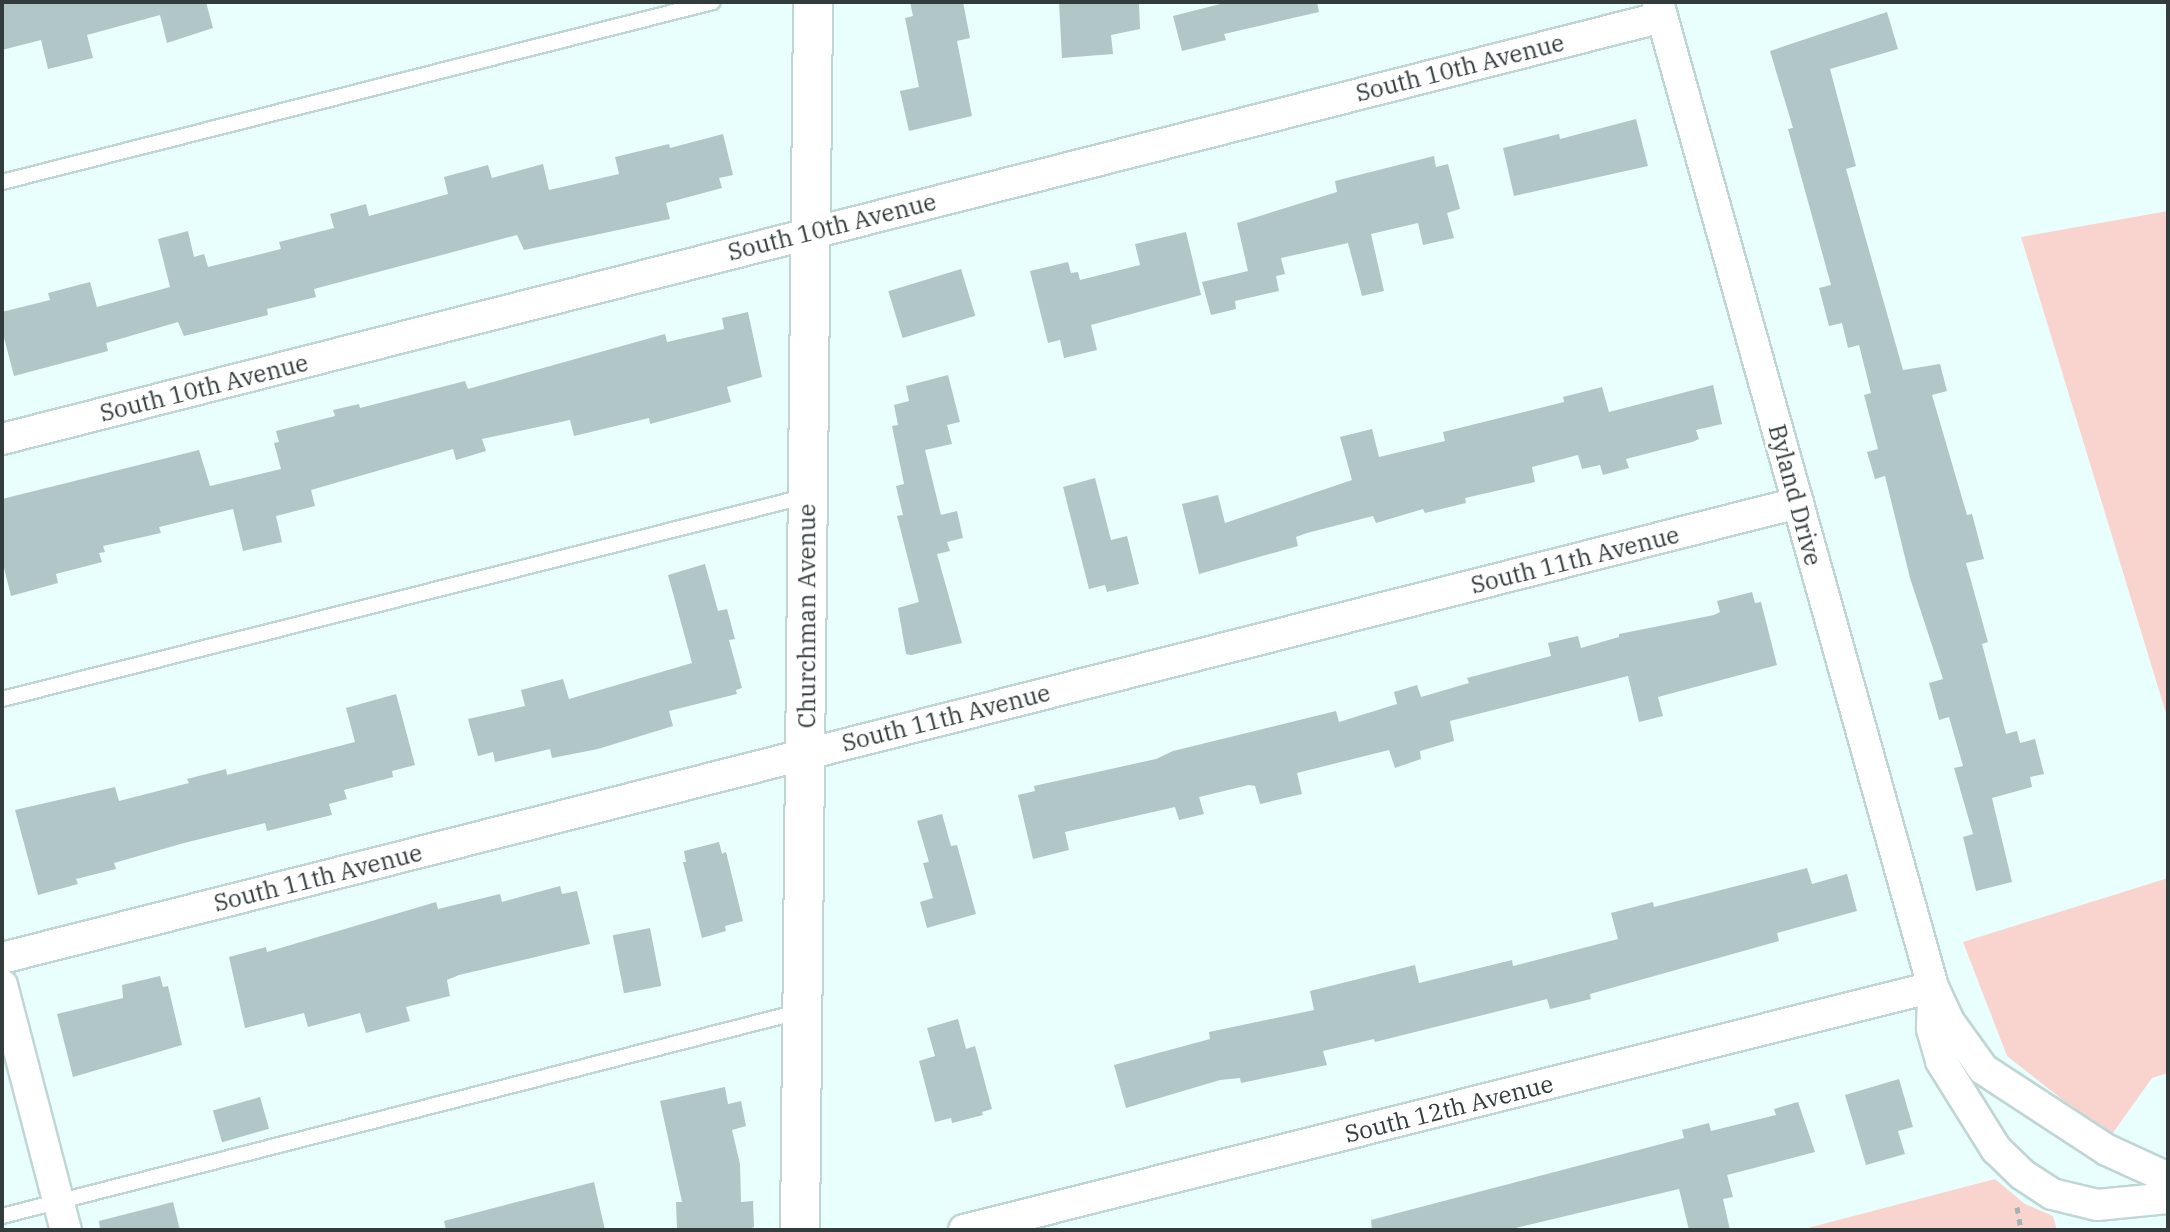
<!DOCTYPE html>
<html>
<head>
<meta charset="utf-8">
<style>
  body { margin:0 }
  #map { position:relative; width:2170px; height:1232px; overflow:hidden; background:#e9fffe; font-family:"IBM Plex Serif",serif }
  div>[style] { position:absolute }
  [style*='--x'] { left:calc(var(--x)*1px); top:calc(var(--y)*1px); width:calc(var(--w)*1px); rotate:calc(var(--a)*1deg) }
  .green>* { inset:0; background:#f9d4ce }
  .building>* { inset:0; background:#b1c6c6; transform-origin:0 0 }
  .path>* { height:5px; margin-top:-2.5px; transform-origin:0; background:repeating-linear-gradient(90deg,#a2b3b2 0 6px,transparent 0 12px) }
  .roads { filter:drop-shadow(2px 0 #c0d6d5) drop-shadow(-2px 0 #c0d6d5) drop-shadow(0 2px #c0d6d5) drop-shadow(0 -2px #c0d6d5) }
  .service>* { height:14px; margin:-7px; padding:0 7px; transform-origin:7px; border-radius:7px; background:#fff }
  .minor>* { height:30px; margin:-15px; padding:0 15px; transform-origin:15px; border-radius:15px; background:#fff }
  .tertiary>* { height:38px; margin:-19px; padding:0 19px; transform-origin:19px; border-radius:19px; background:#fff }
  span { translate:-50% -50%; white-space:nowrap; text-align:center; line-height:1.15; -webkit-text-stroke:6px #fff; paint-order:stroke }
  .street-label { font-size:24px; color:#333c3c }
  .frame { position:absolute; inset:0; border:4px solid #333c3c; pointer-events:none }
</style>
</head>
<body>
<div id="map">
  <div class="green">
    <div style="clip-path:polygon(2168px 211px,2168px 720px,2021px 237px)"></div>
    <div style="clip-path:polygon(2168px 878px,2168px 1073px,2152px 1078px,2110px 1137px,2007px 1056px,1963px 942px)"></div>
    <div style="clip-path:polygon(1995px 1179px,2025px 1204px,2053px 1216px,2057px 1230px,1800px 1230px)"></div>
  </div>
  <div class="building">
    <div style="clip-path:polygon(2px 2px,206px 2px,213px 28px,167px 43px,160px 15px,87px 35px,93px 58px,48px 69px,41px 40px,2px 50px)"></div>
    <div style="clip-path:polygon(910px 2px,963px 2px,970px 38px,957px 41px,972px 116px,909px 131px,900px 91px,919px 87px,905px 18px,913px 16px)"></div>
    <div style="clip-path:polygon(1059px 2px,1139px 2px,1140px 29px,1111px 35px,1113px 54px,1062px 58px)"></div>
    <div style="clip-path:polygon(1228px 2px,1317px 2px,1319px 12px,1224px 34px,1226px 40px,1182px 51px,1173px 16px)"></div>
    <div style="clip-path:polygon(1887px 12px,1898px 49px,1830px 69px,1856px 166px,1846px 169px,1903px 370px,1940px 364px,1947px 391px,1932px 395px,1967px 515px,1972px 514px,1984px 559px,1966px 563px,1988px 642px,1982px 644px,2006px 734px,2017px 731px,2020px 743px,2035px 739px,2044px 774px,2030px 777px,2032px 787px,1992px 798px,2012px 882px,1976px 891px,1963px 837px,1973px 834px,1954px 768px,1963px 766px,1949px 717px,1939px 720px,1929px 683px,1943px 679px,1910px 578px,1885px 476px,1875px 479px,1867px 452px,1878px 449px,1864px 395px,1871px 393px,1859px 345px,1848px 348px,1842px 323px,1829px 326px,1819px 288px,1831px 285px,1788px 129px,1793px 128px,1770px 51px)"></div>
    <div style="clip-path:polygon(1636px 119px,1648px 166px,1514px 196px,1503px 148px,1559px 134px,1560px 139px)"></div>
    <div style="clip-path:polygon(723px 134px,733px 175px,719px 178px,722px 188px,666px 203px,670px 219px,524px 250px,517px 235px,314px 289px,316px 297px,267px 309px,268px 315px,184px 336px,178px 322px,106px 343px,108px 351px,14px 376px,2px 330px,2px 312px,50px 300px,48px 293px,90px 282px,97px 307px,170px 287px,158px 239px,188px 231px,194px 257px,204px 254px,208px 267px,281px 249px,279px 242px,334px 228px,330px 214px,366px 204px,369px 216px,448px 194px,444px 177px,488px 165px,492px 178px,543px 164px,549px 190px,619px 174px,615px 157px,669px 144px,670px 148px)"></div>
    <div style="clip-path:polygon(1434px 156px,1436px 167px,1448px 164px,1460px 209px,1447px 213px,1454px 238px,1423px 245px,1418px 223px,1371px 234px,1384px 291px,1362px 296px,1348px 243px,1281px 258px,1285px 274px,1276px 276px,1279px 291px,1235px 301px,1236px 309px,1211px 315px,1202px 282px,1248px 271px,1237px 223px,1337px 192px,1335px 181px)"></div>
    <div style="clip-path:polygon(1186px 232px,1201px 295px,1091px 325px,1097px 350px,1064px 358px,1060px 340px,1048px 343px,1030px 271px,1068px 262px,1071px 273px,1078px 272px,1080px 280px,1140px 265px,1135px 244px)"></div>
    <div style="left:961px;top:269px;width:49px;height:76px;rotate:73deg"></div>
    <div style="clip-path:polygon(748px 312px,762px 377px,727px 387px,731px 402px,650px 424px,649px 418px,574px 436px,570px 420px,482px 439px,486px 451px,456px 460px,453px 449px,311px 490px,315px 506px,276px 516px,282px 542px,243px 551px,233px 509px,159px 527px,161px 533px,103px 546px,105px 552px,99px 553px,102px 562px,56px 574px,58px 583px,11px 596px,2px 560px,2px 499px,199px 450px,210px 486px,281px 469px,274px 443px,279px 442px,276px 431px,335px 416px,333px 410px,359px 404px,360px 408px,465px 381px,468px 389px,665px 334px,667px 342px,724px 329px,722px 318px)"></div>
    <div style="clip-path:polygon(948px 375px,960px 422px,947px 425px,952px 444px,925px 450px,941px 515px,957px 511px,963px 538px,947px 542px,950px 551px,937px 554px,962px 643px,911px 655px,906px 654px,898px 608px,919px 602px,897px 516px,903px 515px,896px 486px,904px 484px,892px 426px,898px 425px,894px 405px,909px 401px,906px 386px)"></div>
    <div style="clip-path:polygon(1713px 385px,1722px 424px,1696px 430px,1699px 439px,1692px 442px,1626px 459px,1629px 468px,1603px 475px,1600px 465px,1582px 469px,1578px 455px,1532px 467px,1535px 482px,1465px 498px,1466px 503px,1425px 513px,1423px 509px,1376px 523px,1373px 516px,1307px 533px,1296px 537px,1298px 546px,1199px 574px,1182px 504px,1218px 495px,1225px 523px,1352px 480px,1340px 437px,1372px 429px,1379px 457px,1445px 441px,1443px 432px,1564px 402px,1563px 397px,1602px 387px,1609px 412px)"></div>
    <div style="clip-path:polygon(1095px 478px,1111px 540px,1127px 536px,1139px 584px,1107px 592px,1105px 585px,1089px 589px,1063px 487px)"></div>
    <div style="clip-path:polygon(705px 564px,718px 611px,727px 609px,735px 639px,729px 640px,742px 688px,736px 690px,737px 694px,669px 711px,673px 726px,598px 749px,552px 758px,550px 749px,495px 762px,493px 752px,478px 756px,468px 719px,525px 706px,521px 690px,563px 679px,569px 699px,692px 663px,668px 575px)"></div>
    <div style="clip-path:polygon(1752px 592px,1755px 603px,1761px 602px,1777px 665px,1658px 697px,1663px 716px,1639px 722px,1628px 676px,1450px 721px,1454px 741px,1420px 751px,1421px 759px,1395px 768px,1389px 750px,1297px 773px,1302px 794px,1260px 804px,1255px 786px,1249px 785px,1199px 797px,1204px 814px,1179px 820px,1175px 807px,1065px 832px,1069px 850px,1033px 859px,1018px 795px,1035px 791px,1034px 786px,1156px 759px,1173px 751px,1336px 711px,1339px 722px,1397px 704px,1394px 692px,1417px 685px,1421px 697px,1469px 683px,1467px 678px,1551px 656px,1548px 643px,1578px 636px,1581px 648px,1619px 637px,1619px 634px,1714px 615px,1720px 612px,1717px 601px)"></div>
    <div style="clip-path:polygon(396px 694px,415px 765px,392px 771px,393px 777px,344px 790px,347px 799px,329px 804px,332px 815px,267px 831px,265px 823px,184px 843px,114px 863px,116px 869px,76px 879px,78px 884px,38px 895px,15px 810px,115px 787px,119px 801px,189px 783px,187px 779px,226px 769px,227px 775px,355px 742px,346px 708px)"></div>
    <div style="clip-path:polygon(942px 814px,951px 846px,957px 845px,976px 914px,927px 928px,920px 902px,933px 898px,923px 863px,929px 862px,917px 821px)"></div>
    <div style="clip-path:polygon(719px 842px,722px 854px,726px 852px,743px 921px,725px 926px,726px 931px,702px 938px,683px 862px,686px 862px,684px 851px)"></div>
    <div style="clip-path:polygon(1807px 868px,1812px 884px,1847px 874px,1857px 911px,1777px 933px,1779px 941px,1590px 994px,1591px 999px,1550px 1009px,1547px 999px,1375px 1042px,1374px 1039px,1323px 1051px,1327px 1065px,1241px 1083px,1240px 1078px,1220px 1080px,1126px 1108px,1114px 1065px,1210px 1039px,1209px 1032px,1314px 1010px,1310px 991px,1415px 965px,1419px 983px,1512px 960px,1513px 966px,1618px 939px,1611px 913px,1653px 902px,1654px 907px)"></div>
    <div style="clip-path:polygon(560px 886px,562px 894px,577px 891px,590px 944px,459px 975px,447px 980px,450px 996px,406px 1007px,410px 1021px,366px 1033px,360px 1013px,308px 1027px,304px 1013px,245px 1028px,229px 957px,266px 947px,267px 952px,436px 902px,438px 909px,500px 894px,502px 902px)"></div>
    <div style="left:650px;top:928px;width:59px;height:38px;rotate:79deg"></div>
    <div style="clip-path:polygon(160px 976px,163px 987px,168px 986px,182px 1045px,73px 1077px,57px 1014px,123px 998px,122px 985px)"></div>
    <div style="clip-path:polygon(958px 1019px,966px 1049px,975px 1046px,992px 1109px,982px 1112px,983px 1115px,952px 1123px,951px 1118px,935px 1122px,919px 1061px,935px 1056px,927px 1028px)"></div>
    <div style="clip-path:polygon(1899px 1079px,1913px 1127px,1898px 1131px,1905px 1154px,1866px 1165px,1845px 1095px)"></div>
    <div style="clip-path:polygon(725px 1087px,728px 1104px,741px 1101px,746px 1126px,732px 1130px,740px 1164px,741px 1202px,753px 1201px,754px 1227px,747px 1230px,677px 1230px,676px 1202px,682px 1202px,660px 1101px)"></div>
    <div style="left:260px;top:1097px;width:33px;height:49px;rotate:74deg"></div>
    <div style="clip-path:polygon(1798px 1102px,1815px 1152px,1727px 1175px,1733px 1197px,1723px 1199px,1730px 1230px,1689px 1230px,1679px 1189px,1507px 1230px,1372px 1230px,1371px 1220px,1684px 1138px,1682px 1130px,1709px 1123px,1711px 1131px,1776px 1115px,1774px 1109px)"></div>
    <div style="clip-path:polygon(594px 1182px,605px 1230px,446px 1230px,444px 1221px)"></div>
    <div style="clip-path:polygon(173px 1202px,180px 1230px,100px 1230px,99px 1221px)"></div>
  </div>
  <div class="path">
    <div style="--x:2017;--y:1207;--w:23;--a:80"></div>
  </div>
  <div class="roads">
    <div class="service">
      <div style="--x:2;--y:182;--w:733;--a:-14.21"></div>
      <div style="--x:2;--y:699;--w:830;--a:-14.15"></div>
      <div style="--x:2;--y:1216;--w:826;--a:-14.37"></div>
    </div>
    <div class="minor">
      <div style="--x:1658;--y:2;--w:1023;--a:74.4"></div>
      <div style="--x:1933;--y:987;--w:40;--a:65"></div>
      <div style="--x:1950;--y:1023;--w:57;--a:54.3"></div>
      <div style="--x:1983;--y:1069;--w:148;--a:33.2"></div>
      <div style="--x:2107;--y:1150;--w:67;--a:24.7"></div>
      <div style="--x:2;--y:439;--w:1713;--a:-14.26"></div>
      <div style="--x:2;--y:958;--w:1853;--a:-14.22"></div>
      <div style="--x:2;--y:985;--w:253;--a:75.4"></div>
      <div style="--x:1933;--y:997;--w:32;--a:92"></div>
      <div style="--x:1932;--y:1029;--w:33;--a:74"></div>
      <div style="--x:1941;--y:1061;--w:104;--a:58"></div>
      <div style="--x:1996;--y:1149;--w:37;--a:44"></div>
      <div style="--x:2023;--y:1175;--w:35;--a:33"></div>
      <div style="--x:2052;--y:1194;--w:46;--a:13.7"></div>
      <div style="--x:2097;--y:1205;--w:71;--a:-5.6"></div>
      <div style="--x:964;--y:1230;--w:999;--a:-14.08"></div>
    </div>
    <div class="tertiary">
      <div style="--x:800;--y:1230;--w:1228;--a:-89.39"></div>
    </div>
  </div>
  <div class="street-label">
    <span style="left:1460px;top:68px;rotate:-14deg">South 10th Avenue</span>
    <span style="left:832px;top:227px;rotate:-14deg">South 10th Avenue</span>
    <span style="left:204px;top:388px;rotate:-14deg">South 10th Avenue</span>
    <span style="left:1795px;top:495px;rotate:75deg">Byland Drive</span>
    <span style="left:1575px;top:560px;rotate:-14deg">South 11th Avenue</span>
    <span style="left:807px;top:616px;rotate:-90deg">Churchman Avenue</span>
    <span style="left:946px;top:718px;rotate:-14deg">South 11th Avenue</span>
    <span style="left:318px;top:878px;rotate:-14deg">South 11th Avenue</span>
    <span style="left:1449px;top:1109px;rotate:-14deg">South 12th Avenue</span>
  </div>
  <div class="frame"></div>
</div>
</body>
</html>
